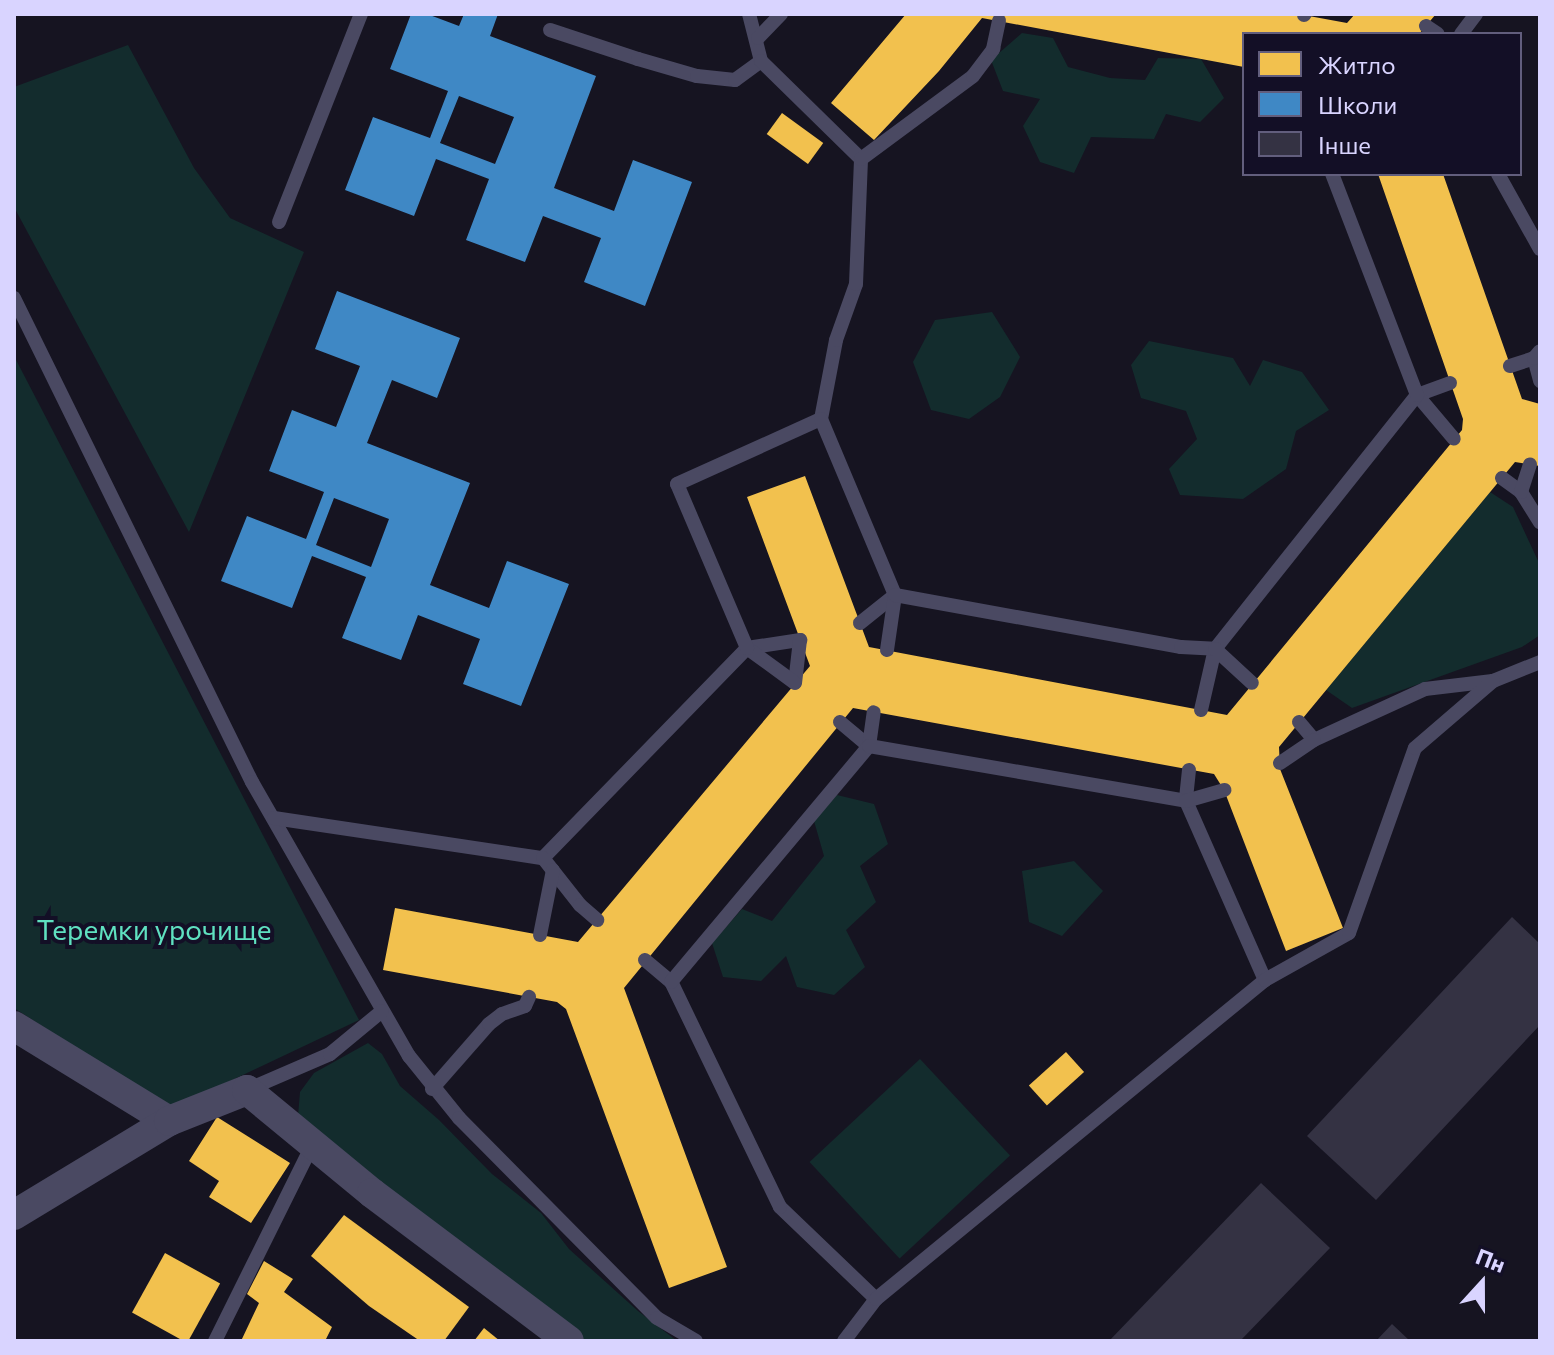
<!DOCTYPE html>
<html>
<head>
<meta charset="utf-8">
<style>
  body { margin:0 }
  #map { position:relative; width:1554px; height:1355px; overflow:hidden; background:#161421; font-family:Commissioner,sans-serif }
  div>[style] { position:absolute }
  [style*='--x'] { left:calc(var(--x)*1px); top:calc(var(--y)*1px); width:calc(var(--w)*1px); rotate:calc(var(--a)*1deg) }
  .green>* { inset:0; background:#132c2d; transform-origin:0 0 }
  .homes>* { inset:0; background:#f2c14e; transform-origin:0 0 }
  .schools>* { inset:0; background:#3f88c5 }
  .building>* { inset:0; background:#343243 }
  .lane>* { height:14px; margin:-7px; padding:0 7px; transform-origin:7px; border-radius:7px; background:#4a4962 }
  .street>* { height:30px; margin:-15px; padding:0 15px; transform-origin:15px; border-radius:15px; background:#4a4962 }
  span { translate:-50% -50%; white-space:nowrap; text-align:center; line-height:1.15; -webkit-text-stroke:8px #130f26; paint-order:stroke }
  .park-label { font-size:28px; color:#5fe0c0 }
  .frame { position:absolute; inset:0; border:16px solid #d9d4ff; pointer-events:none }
  .legend { position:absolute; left:1242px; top:32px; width:280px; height:144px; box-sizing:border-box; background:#130f26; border:2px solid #625e7d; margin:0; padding:10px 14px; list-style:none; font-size:24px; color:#d9d4ff }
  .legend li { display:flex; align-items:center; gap:16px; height:40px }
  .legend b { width:40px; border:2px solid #625e7d }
  .north { position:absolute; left:1442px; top:1243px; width:80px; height:80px; -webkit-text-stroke:6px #130f26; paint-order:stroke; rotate:21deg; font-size:22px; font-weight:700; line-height:32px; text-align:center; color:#d9d4ff }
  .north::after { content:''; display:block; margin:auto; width:28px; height:36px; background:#d9d4ff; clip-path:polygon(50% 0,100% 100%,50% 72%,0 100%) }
</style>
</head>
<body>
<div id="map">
  <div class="green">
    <div style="clip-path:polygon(1022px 33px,1053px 38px,1068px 67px,1110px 78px,1145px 80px,1158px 58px,1201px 59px,1224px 98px,1200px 122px,1166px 114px,1154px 139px,1091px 137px,1074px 173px,1040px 162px,1023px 126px,1040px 99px,1003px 91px,991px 60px)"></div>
    <div style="clip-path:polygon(128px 45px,194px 168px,230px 218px,304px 252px,189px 532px,14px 207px,14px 87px)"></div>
    <div style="clip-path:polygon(992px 312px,1020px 357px,1000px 397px,969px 419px,931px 410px,913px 362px,935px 320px)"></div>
    <div style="clip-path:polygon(1149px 341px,1233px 358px,1250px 386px,1263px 360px,1302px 372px,1329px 410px,1296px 431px,1286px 469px,1243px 499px,1180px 495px,1169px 469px,1197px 439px,1186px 411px,1141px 398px,1131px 365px)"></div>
    <div style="clip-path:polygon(14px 356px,359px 1020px,171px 1109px,14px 1008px)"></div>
    <div style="clip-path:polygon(1490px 492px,1513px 507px,1540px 565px,1540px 635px,1522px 647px,1352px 708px,1326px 690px)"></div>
    <div style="clip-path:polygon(837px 795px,874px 804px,888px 844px,860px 866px,876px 902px,846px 930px,865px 967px,834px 995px,797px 987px,786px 956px,761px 981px,723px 977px,712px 943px,742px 909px,772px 921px,824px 856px,814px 821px)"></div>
    <div style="clip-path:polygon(1074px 861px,1103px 891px,1062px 936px,1029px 922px,1022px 871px)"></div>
    <div style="clip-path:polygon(368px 1043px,382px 1054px,400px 1086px,439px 1120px,492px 1174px,541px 1213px,569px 1249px,638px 1311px,677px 1341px,583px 1341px,298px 1116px,300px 1092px,314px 1073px)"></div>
    <div style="left:920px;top:1059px;width:132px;height:151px;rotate:47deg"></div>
  </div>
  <div class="homes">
    <div style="clip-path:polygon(906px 14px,1298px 14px,1347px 23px,1355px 14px,1436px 14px,1419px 34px,1244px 34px,1244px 67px,982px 18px,939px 71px,874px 140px,831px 103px)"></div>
    <div style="left:782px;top:113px;width:51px;height:26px;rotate:36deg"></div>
    <div style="clip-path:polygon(1378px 174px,1443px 174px,1522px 399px,1540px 404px,1540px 466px,1515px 462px,1279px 747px,1280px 769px,1343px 928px,1286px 951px,1224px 790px,1214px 774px,853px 708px,624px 988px,727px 1267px,669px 1288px,566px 1009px,557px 1002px,383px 970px,395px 908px,578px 942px,810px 666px,747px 497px,805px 476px,869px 647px,1227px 715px,1462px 430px,1463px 419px)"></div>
    <div style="left:1066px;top:1052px;width:27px;height:50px;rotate:48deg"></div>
    <div style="clip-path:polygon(217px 1117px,290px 1163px,251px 1223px,209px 1197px,219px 1181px,189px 1161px)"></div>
    <div style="clip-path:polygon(344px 1215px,469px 1307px,444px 1341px,420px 1341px,369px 1306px,311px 1256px)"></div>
    <div style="left:165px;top:1253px;width:63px;height:68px;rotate:29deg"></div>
    <div style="clip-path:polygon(264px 1261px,293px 1279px,284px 1292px,332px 1327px,325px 1341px,241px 1341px,259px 1303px,247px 1294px)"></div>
    <div style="clip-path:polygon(484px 1328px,500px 1341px,474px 1341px)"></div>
  </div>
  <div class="schools">
    <div style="clip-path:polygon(evenodd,411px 14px,427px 14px,459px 26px,464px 14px,498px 14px,490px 36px,596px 76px,554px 188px,614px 211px,633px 160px,692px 182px,645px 306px,584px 282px,601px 238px,543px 216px,525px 262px,466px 240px,489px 179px,436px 159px,414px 216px,345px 190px,373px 117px,430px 138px,448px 91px,390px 69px,411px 14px,459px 96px,514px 117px,495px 164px,440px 143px,459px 96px)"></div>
    <div style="clip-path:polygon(evenodd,337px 291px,460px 338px,437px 398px,392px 380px,367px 443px,470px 483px,430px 585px,489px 608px,507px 561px,569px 584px,521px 706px,463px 684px,480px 639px,418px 615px,401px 660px,342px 638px,366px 577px,312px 556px,292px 608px,221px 581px,247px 516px,306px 539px,324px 492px,269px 471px,292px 410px,336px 427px,360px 366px,315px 349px,337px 291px,334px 498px,389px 519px,371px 567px,316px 545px,334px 498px)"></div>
  </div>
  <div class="building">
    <div style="clip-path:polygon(1512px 917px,1540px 944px,1540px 1025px,1376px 1200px,1307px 1136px)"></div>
    <div style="clip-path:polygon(1261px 1183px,1330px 1248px,1240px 1341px,1109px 1341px)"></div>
    <div style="clip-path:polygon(1392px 1324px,1410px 1341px,1376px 1341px)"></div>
  </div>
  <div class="lane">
    <div style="--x:1304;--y:15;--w:1;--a:-45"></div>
    <div style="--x:1426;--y:26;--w:14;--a:34"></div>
    <div style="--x:550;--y:30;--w:93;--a:18.2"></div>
    <div style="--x:638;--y:59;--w:61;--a:16.1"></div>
    <div style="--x:697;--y:76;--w:38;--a:6"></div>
    <div style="--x:735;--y:80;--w:32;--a:-36"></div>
    <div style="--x:761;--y:61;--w:49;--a:-104.3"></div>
    <div style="--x:1461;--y:34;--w:25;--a:-53"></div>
    <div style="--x:758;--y:38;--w:33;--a:-46"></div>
    <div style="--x:761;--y:61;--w:140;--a:44.4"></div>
    <div style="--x:1498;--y:174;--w:86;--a:60.8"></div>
    <div style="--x:279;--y:222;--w:224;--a:-68.5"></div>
    <div style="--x:14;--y:298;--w:539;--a:63.82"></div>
    <div style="--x:252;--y:782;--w:316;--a:60.2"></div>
    <div style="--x:409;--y:1056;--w:80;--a:51.1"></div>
    <div style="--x:459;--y:1118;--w:281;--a:45.3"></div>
    <div style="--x:657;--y:1318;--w:45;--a:30.5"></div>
    <div style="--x:1534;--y:358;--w:24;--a:75"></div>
    <div style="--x:1510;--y:366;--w:25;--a:-18"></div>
    <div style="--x:1534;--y:358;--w:9;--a:-49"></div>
    <div style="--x:1450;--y:383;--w:35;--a:160"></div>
    <div style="--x:1417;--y:395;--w:57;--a:49.9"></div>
    <div style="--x:821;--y:419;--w:80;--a:-79.2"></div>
    <div style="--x:836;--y:340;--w:59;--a:-70.3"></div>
    <div style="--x:856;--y:284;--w:125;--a:-87.7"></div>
    <div style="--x:861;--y:159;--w:139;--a:-36.5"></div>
    <div style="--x:973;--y:76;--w:34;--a:-53"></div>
    <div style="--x:993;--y:49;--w:29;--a:-78"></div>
    <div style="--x:1502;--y:478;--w:24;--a:36"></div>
    <div style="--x:1521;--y:492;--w:36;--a:58"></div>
    <div style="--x:1521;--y:492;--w:29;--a:-72"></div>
    <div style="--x:860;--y:623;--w:45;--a:-38.7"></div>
    <div style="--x:747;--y:648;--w:54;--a:-8.6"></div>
    <div style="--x:800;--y:640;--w:43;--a:96.6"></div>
    <div style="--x:747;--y:648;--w:59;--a:36.1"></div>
    <div style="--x:887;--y:650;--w:56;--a:-81.7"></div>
    <div style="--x:1201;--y:710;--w:63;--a:-77.1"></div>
    <div style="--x:1215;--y:649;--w:325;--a:-51.5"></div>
    <div style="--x:1417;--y:395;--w:237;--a:-111"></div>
    <div style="--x:840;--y:722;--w:38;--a:40"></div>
    <div style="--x:1299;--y:722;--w:23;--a:50"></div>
    <div style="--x:1314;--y:740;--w:122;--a:-24.7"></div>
    <div style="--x:1425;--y:689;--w:68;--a:-6.7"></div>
    <div style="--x:1493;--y:681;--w:51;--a:-22"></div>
    <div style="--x:869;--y:746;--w:34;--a:-82"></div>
    <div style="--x:1280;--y:763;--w:41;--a:-34.1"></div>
    <div style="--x:1189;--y:770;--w:31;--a:96"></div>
    <div style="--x:1186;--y:801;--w:196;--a:66.2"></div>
    <div style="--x:274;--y:818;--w:272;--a:8.5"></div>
    <div style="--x:543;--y:858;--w:293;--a:-45.8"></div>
    <div style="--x:747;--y:648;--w:178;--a:-113.1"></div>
    <div style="--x:677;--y:484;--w:158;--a:-24.3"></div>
    <div style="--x:821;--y:419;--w:191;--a:67.2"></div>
    <div style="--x:895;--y:595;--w:291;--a:10.3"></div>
    <div style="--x:1181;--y:647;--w:34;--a:3"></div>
    <div style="--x:1215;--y:649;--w:50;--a:42.6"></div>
    <div style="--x:543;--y:858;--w:60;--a:51.8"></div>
    <div style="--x:580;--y:905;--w:23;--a:41"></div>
    <div style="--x:540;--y:935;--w:66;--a:-78.7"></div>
    <div style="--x:645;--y:960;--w:34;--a:40"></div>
    <div style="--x:432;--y:1089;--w:86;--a:-48.8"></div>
    <div style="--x:489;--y:1024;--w:16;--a:-38"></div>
    <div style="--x:502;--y:1014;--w:24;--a:-19"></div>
    <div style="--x:525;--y:1006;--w:10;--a:-66"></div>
    <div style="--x:247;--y:1090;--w:90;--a:-23.4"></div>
    <div style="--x:330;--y:1054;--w:67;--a:-39.6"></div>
    <div style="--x:876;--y:1299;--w:133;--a:-136.2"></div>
    <div style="--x:780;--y:1207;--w:250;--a:-115.8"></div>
    <div style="--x:671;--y:982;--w:308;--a:-50"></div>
    <div style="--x:869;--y:746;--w:322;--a:9.8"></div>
    <div style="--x:1186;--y:801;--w:40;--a:-16"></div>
    <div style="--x:215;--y:1341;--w:220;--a:-63.6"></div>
    <div style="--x:844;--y:1341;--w:53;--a:-52.7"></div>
    <div style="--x:876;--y:1299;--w:503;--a:-39.35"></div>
    <div style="--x:1265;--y:980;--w:96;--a:-29.2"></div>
    <div style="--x:1349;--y:933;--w:196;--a:-70.4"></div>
    <div style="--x:1415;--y:748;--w:103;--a:-40.7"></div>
  </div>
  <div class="street">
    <div style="--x:14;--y:1026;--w:182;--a:31.5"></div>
    <div style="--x:14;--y:1215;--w:181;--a:-31.2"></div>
    <div style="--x:169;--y:1121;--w:84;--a:-21.7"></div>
    <div style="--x:247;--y:1090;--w:162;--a:39.5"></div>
    <div style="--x:372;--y:1193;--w:246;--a:36.9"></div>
  </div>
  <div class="park-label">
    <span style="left:154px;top:929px">Теремки урочище</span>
  </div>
  <div class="frame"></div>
  <ul class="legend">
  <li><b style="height:22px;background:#f2c14e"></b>Житло</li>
  <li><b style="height:22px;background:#3f88c5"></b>Школи</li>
  <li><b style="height:22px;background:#343243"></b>Інше</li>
  </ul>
  <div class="north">Пн</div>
</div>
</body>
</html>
